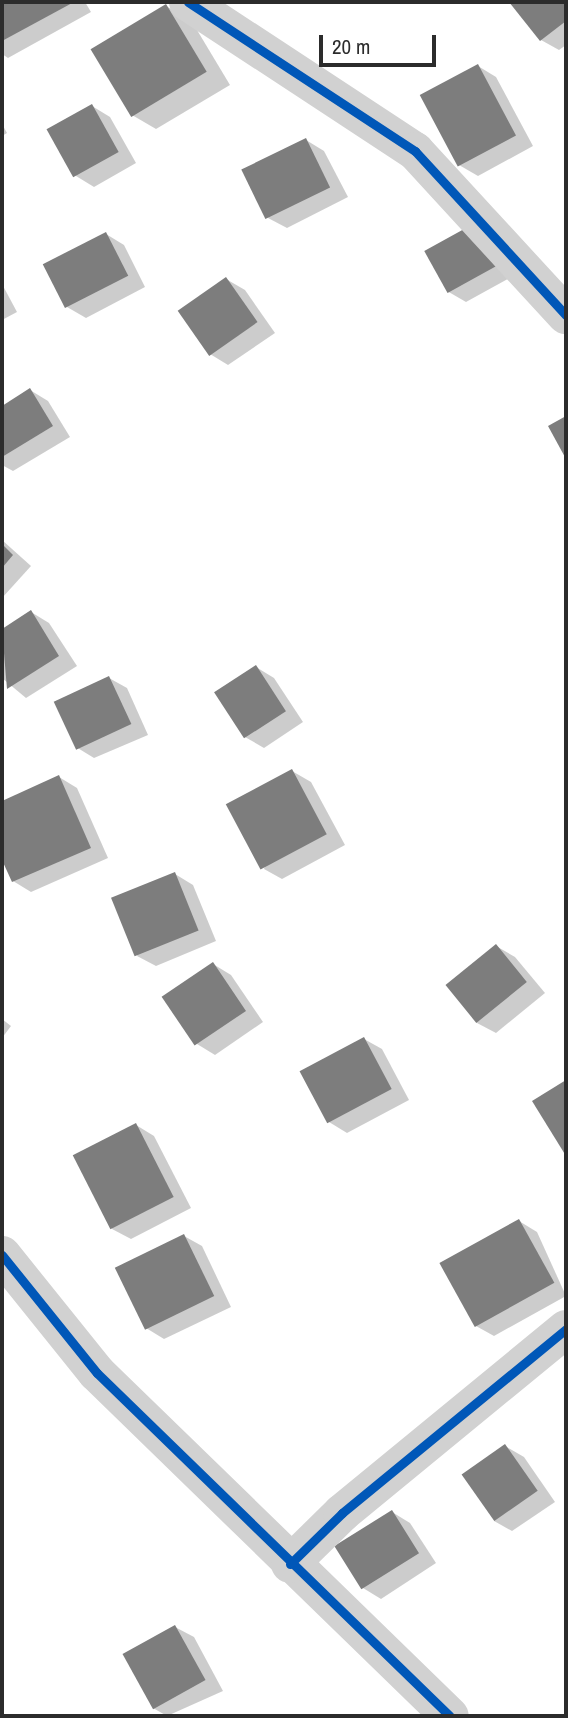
<!DOCTYPE html>
<html>
<head>
<meta charset="utf-8">
<style>
  body { margin:0 }
  #map { position:relative; width:568px; height:1718px; overflow:hidden; background:#fff; font-family:"Archivo Narrow",sans-serif }
  div>[style] { position:absolute }
  [style*='--x'] { left:calc(var(--x)*1px); top:calc(var(--y)*1px); width:calc(var(--w)*1px); rotate:calc(var(--a)*1deg) }
  .shadow>* { inset:0; background:#0003 }
  .building>* { inset:0; background:#7d7d7d; transform-origin:0 0 }
  .minor>* { height:38px; margin:-19px; padding:0 19px; transform-origin:19px; border-radius:19px; background:#d1d1d1 }
  .cycleway>* { height:9px; margin:-4.5px; padding:0 4.5px; transform-origin:4.5px; border-radius:4.5px; background:#0057b8 }
  span { translate:-50% -50%; white-space:nowrap; text-align:center; line-height:1.15; -webkit-text-stroke:7px #fff; paint-order:stroke }
  .frame { position:absolute; inset:0; border:4px solid #2c2c2c; pointer-events:none }
  .scale { position:absolute; left:319px; top:35px; width:117px; height:32px; box-sizing:border-box; border:4px solid #2c2c2c; border-top:0; padding-left:9px; font-size:21px; line-height:24px; white-space:nowrap; color:#2c2c2c; -webkit-text-stroke:5px #fff; paint-order:stroke }
</style>
</head>
<body>
<div id="map">
  <div class="shadow">
    <div style="clip-path:polygon(2px 2px,85px 2px,91px 12px,8px 58px,2px 54px)"></div>
    <div style="clip-path:polygon(511px 2px,566px 2px,566px 45px,559px 50px,541px 40px)"></div>
    <div style="clip-path:polygon(166px 6px,191px 20px,230px 85px,156px 129px,132px 115px,93px 50px)"></div>
    <div style="clip-path:polygon(478px 66px,496px 77px,533px 146px,478px 176px,459px 165px)"></div>
    <div style="clip-path:polygon(92px 106px,110px 117px,136px 163px,94px 187px,76px 176px)"></div>
    <div style="clip-path:polygon(2px 124px,7px 133px,2px 136px)"></div>
    <div style="clip-path:polygon(306px 140px,324px 151px,348px 197px,287px 228px,268px 218px)"></div>
    <div style="clip-path:polygon(106px 234px,124px 245px,145px 287px,86px 318px,67px 307px)"></div>
    <div style="clip-path:polygon(494px 235px,515px 275px,466px 302px,447px 291px)"></div>
    <div style="clip-path:polygon(226px 279px,245px 290px,275px 333px,228px 365px,210px 354px)"></div>
    <div style="clip-path:polygon(2px 284px,17px 312px,2px 320px)"></div>
    <div style="clip-path:polygon(30px 390px,48px 401px,70px 437px,13px 471px,2px 465px,2px 408px)"></div>
    <div style="clip-path:polygon(2px 540px,31px 566px,2px 598px)"></div>
    <div style="clip-path:polygon(31px 612px,49px 623px,77px 666px,26px 698px,2px 678px,2px 631px)"></div>
    <div style="clip-path:polygon(256px 667px,274px 678px,303px 722px,264px 748px,245px 737px,217px 693px)"></div>
    <div style="clip-path:polygon(109px 678px,127px 688px,148px 735px,94px 758px,76px 747px)"></div>
    <div style="clip-path:polygon(292px 771px,311px 782px,345px 845px,282px 879px,264px 869px)"></div>
    <div style="clip-path:polygon(59px 777px,77px 788px,108px 858px,31px 892px,13px 881px,2px 856px,2px 802px)"></div>
    <div style="clip-path:polygon(175px 874px,193px 885px,216px 941px,156px 966px,137px 956px)"></div>
    <div style="clip-path:polygon(496px 946px,515px 957px,545px 993px,496px 1033px,477px 1023px)"></div>
    <div style="clip-path:polygon(213px 964px,231px 975px,263px 1022px,215px 1055px,197px 1044px)"></div>
    <div style="clip-path:polygon(2px 1019px,11px 1026px,2px 1038px)"></div>
    <div style="clip-path:polygon(364px 1039px,382px 1049px,409px 1100px,347px 1133px,329px 1122px,302px 1072px)"></div>
    <div style="clip-path:polygon(136px 1125px,154px 1136px,191px 1208px,131px 1239px,112px 1229px)"></div>
    <div style="clip-path:polygon(519px 1221px,537px 1232px,566px 1296px,494px 1336px,476px 1326px)"></div>
    <div style="clip-path:polygon(184px 1236px,202px 1246px,231px 1307px,164px 1339px,146px 1328px)"></div>
    <div style="clip-path:polygon(505px 1446px,524px 1457px,555px 1502px,512px 1531px,494px 1521px)"></div>
    <div style="clip-path:polygon(392px 1512px,410px 1523px,436px 1563px,381px 1599px,363px 1588px)"></div>
    <div style="clip-path:polygon(175px 1627px,194px 1637px,223px 1691px,167px 1716px,153px 1708px)"></div>
  </div>
  <div class="building">
    <div style="clip-path:polygon(2px 2px,74px 2px,2px 41px)"></div>
    <div style="clip-path:polygon(509px 2px,566px 2px,566px 21px,540px 41px)"></div>
    <div style="left:166px;top:4px;width:79px;height:88px;rotate:59deg"></div>
    <div style="left:478px;top:64px;width:81px;height:66px;rotate:62deg"></div>
    <div style="left:92px;top:104px;width:55px;height:52px;rotate:61deg"></div>
    <div style="left:306px;top:138px;width:55px;height:72px;rotate:64deg"></div>
    <div style="left:475px;top:223px;width:48px;height:58px;rotate:61deg"></div>
    <div style="left:106px;top:232px;width:49px;height:71px;rotate:63deg"></div>
    <div style="left:226px;top:277px;width:55px;height:59px;rotate:55deg"></div>
    <div style="clip-path:polygon(30px 388px,53px 426px,2px 457px,2px 406px)"></div>
    <div style="clip-path:polygon(566px 416px,566px 459px,548px 426px)"></div>
    <div style="clip-path:polygon(2px 544px,13px 555px,2px 568px)"></div>
    <div style="clip-path:polygon(31px 610px,59px 656px,7px 689px,2px 629px)"></div>
    <div style="left:256px;top:665px;width:55px;height:50px;rotate:57deg"></div>
    <div style="left:109px;top:676px;width:53px;height:61px;rotate:65deg"></div>
    <div style="left:292px;top:769px;width:74px;height:75px;rotate:62deg"></div>
    <div style="clip-path:polygon(59px 775px,91px 848px,12px 882px,2px 860px,2px 801px)"></div>
    <div style="left:175px;top:872px;width:63px;height:69px;rotate:68deg"></div>
    <div style="left:496px;top:944px;width:49px;height:65px;rotate:51deg"></div>
    <div style="left:213px;top:962px;width:59px;height:62px;rotate:56deg"></div>
    <div style="left:364px;top:1037px;width:59px;height:73px;rotate:62deg"></div>
    <div style="clip-path:polygon(566px 1080px,566px 1156px,532px 1101px)"></div>
    <div style="left:136px;top:1123px;width:83px;height:71px;rotate:63deg"></div>
    <div style="left:519px;top:1219px;width:73px;height:91px;rotate:61deg"></div>
    <div style="left:184px;top:1234px;width:69px;height:77px;rotate:64deg"></div>
    <div style="left:505px;top:1444px;width:57px;height:53px;rotate:55deg"></div>
    <div style="left:392px;top:1510px;width:51px;height:68px;rotate:58deg"></div>
    <div style="left:175px;top:1625px;width:63px;height:60px;rotate:61deg"></div>
  </div>
  <div class="minor">
    <div style="--x:188;--y:2;--w:272;--a:33.3"></div>
    <div style="--x:415;--y:151;--w:223;--a:47.4"></div>
    <div style="--x:2;--y:1255;--w:151;--a:51.2"></div>
    <div style="--x:97;--y:1373;--w:492;--a:44.2"></div>
    <div style="--x:290;--y:1564;--w:73;--a:-44.4"></div>
    <div style="--x:342;--y:1513;--w:290;--a:-39.4"></div>
  </div>
  <div class="cycleway">
    <div style="--x:188;--y:2;--w:272;--a:33.3"></div>
    <div style="--x:415;--y:151;--w:223;--a:47.4"></div>
    <div style="--x:2;--y:1255;--w:151;--a:51.2"></div>
    <div style="--x:97;--y:1373;--w:492;--a:44.2"></div>
    <div style="--x:290;--y:1564;--w:73;--a:-44.4"></div>
    <div style="--x:342;--y:1513;--w:290;--a:-39.4"></div>
  </div>
  <div class="frame"></div>
  <div class="scale">20 m</div>
</div>
</body>
</html>
